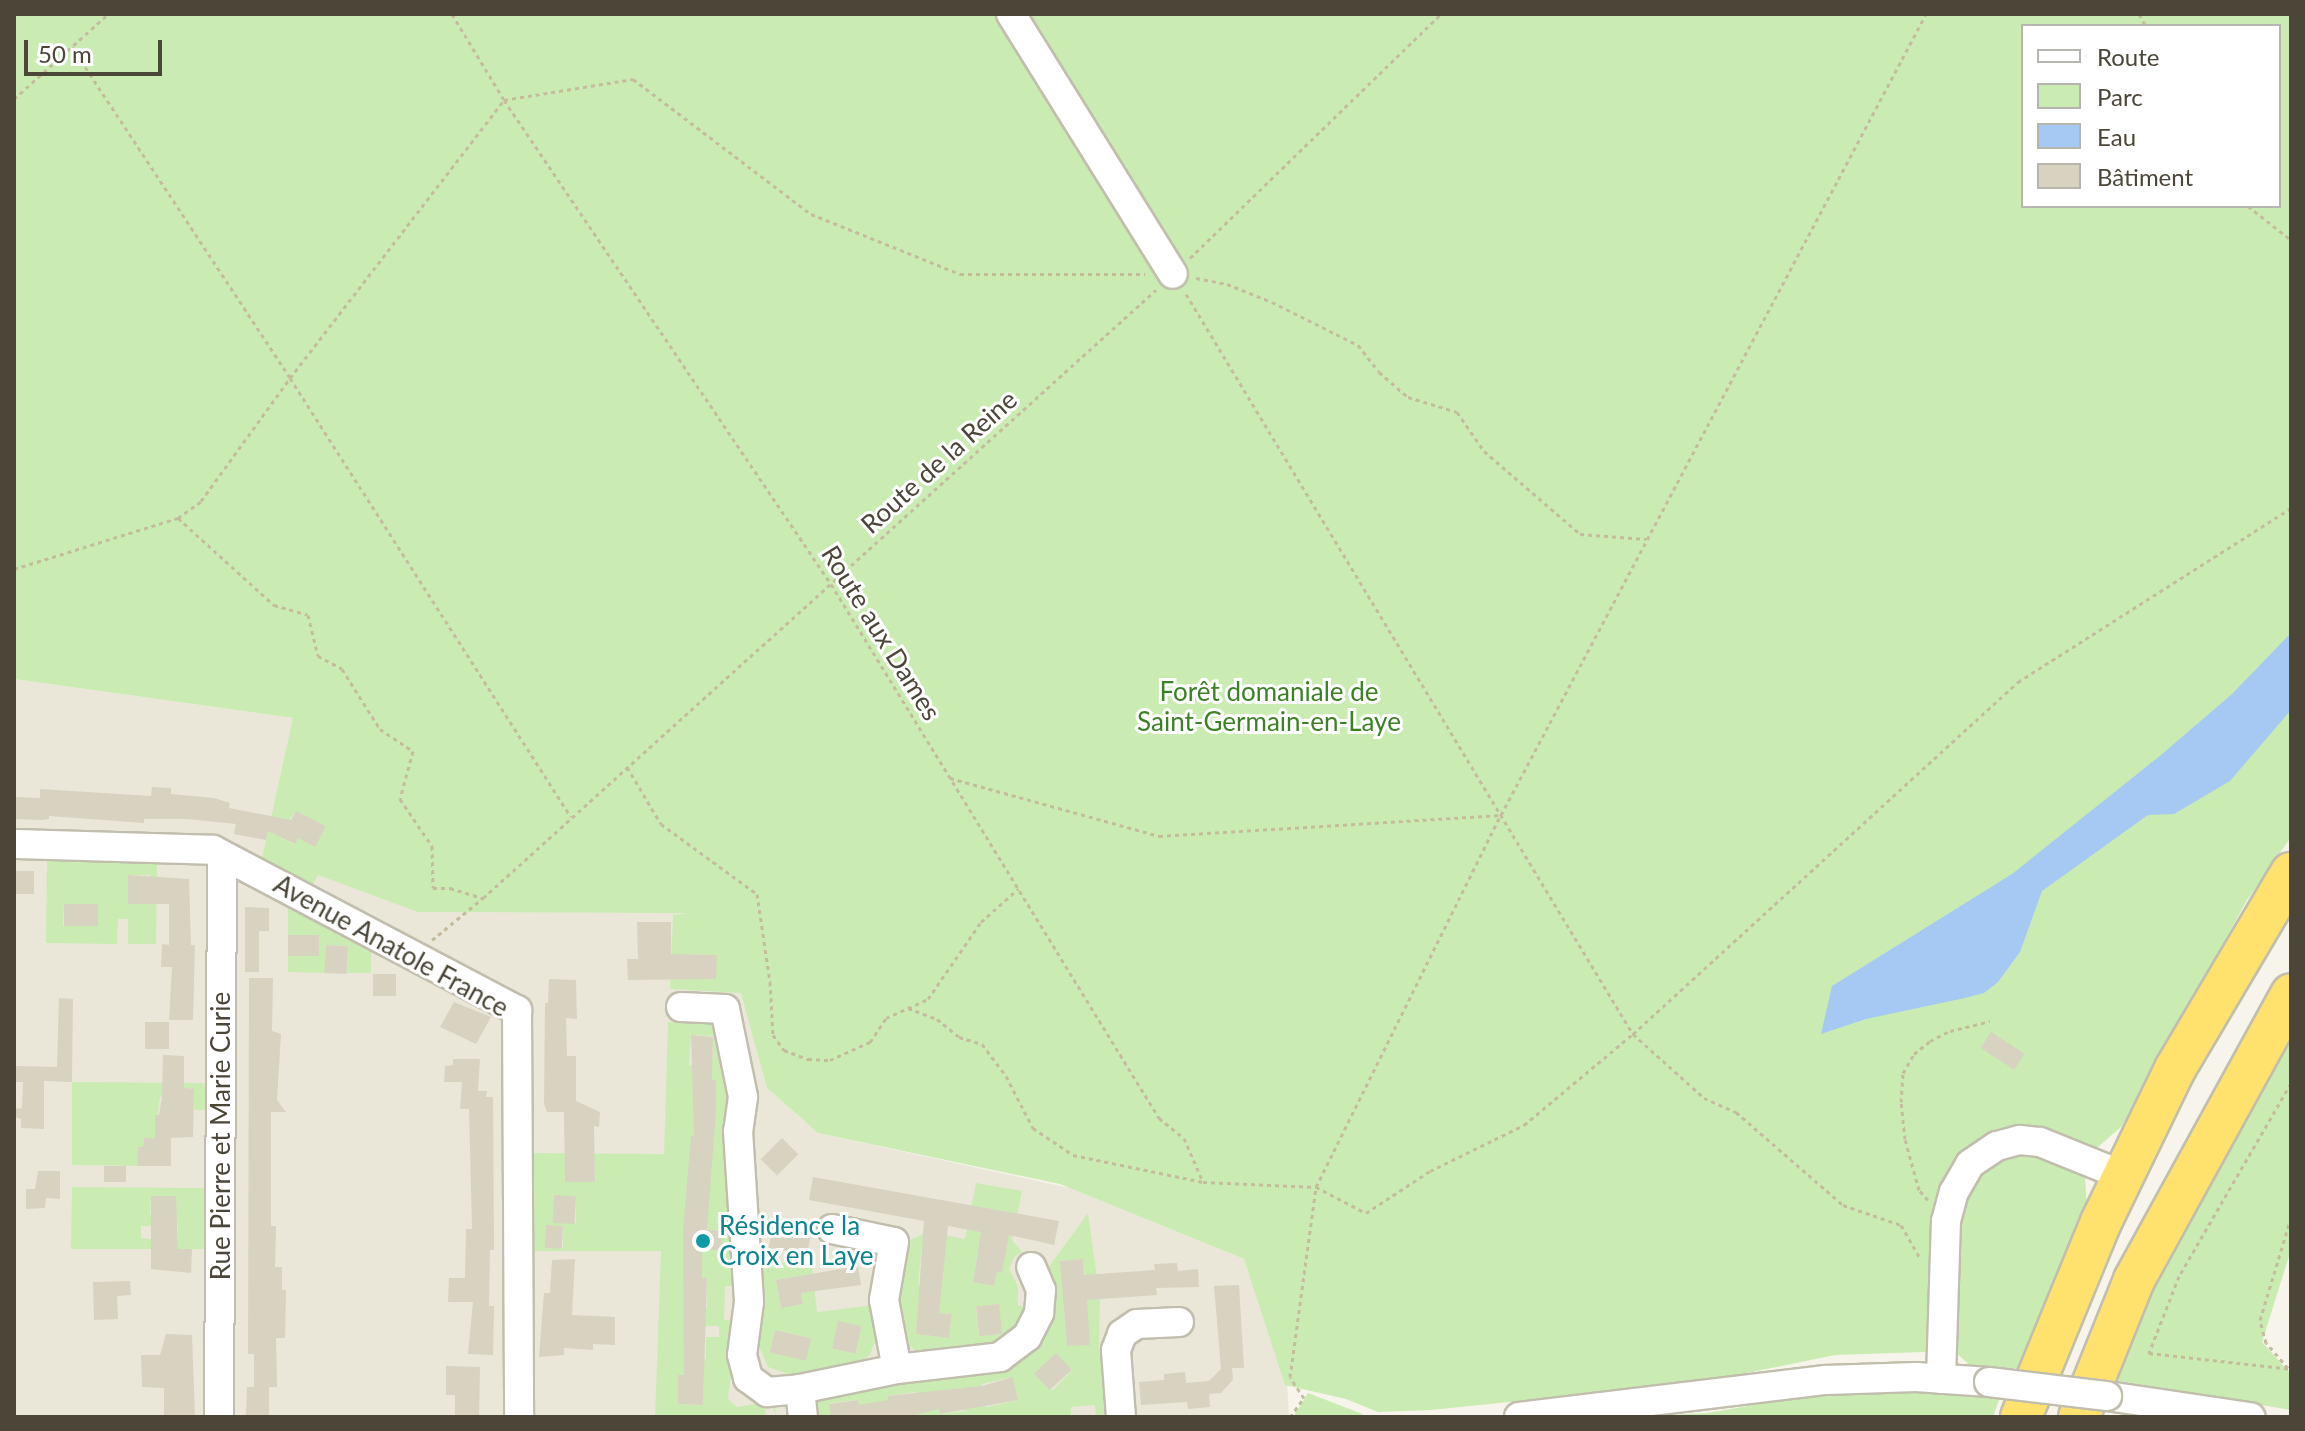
<!DOCTYPE html>
<html>
<head>
<meta charset="utf-8">
<style>
  body { margin:0 }
  #map { position:relative; width:2305px; height:1431px; overflow:hidden; background:#f6f4eb; font-family:Lato,sans-serif }
  div>[style] { position:absolute }
  [style*='--x'] { left:calc(var(--x)*1px); top:calc(var(--y)*1px); width:calc(var(--w)*1px); rotate:calc(var(--a)*1deg) }
  .residential>* { inset:0; background:#eae7d9 }
  .green>* { inset:0; background:#caecb3 }
  .water>* { inset:0; background:#a6c9f4 }
  .building>* { inset:0; background:#d8d2c0; transform-origin:0 0 }
  .path>* { height:3px; margin-top:-1.5px; transform-origin:0; background:repeating-linear-gradient(90deg,#c5bc9d 0 4px,transparent 0 8px) }
  .roads { filter:drop-shadow(2px 0 #c2bead) drop-shadow(-2px 0 #c2bead) drop-shadow(0 2px #c2bead) drop-shadow(0 -2px #c2bead) }
  .minor>* { height:28px; margin:-14px; padding:0 14px; transform-origin:14px; border-radius:14px; background:#fff }
  .highway>* { height:40px; margin:-20px; padding:0 20px; transform-origin:20px; border-radius:20px; background:#ffe26d }
  .bridges { filter:drop-shadow(2px 0 #c2bead) drop-shadow(-2px 0 #c2bead) drop-shadow(0 2px #c2bead) drop-shadow(0 -2px #c2bead) }
  .minor-bridge>* { height:28px; margin:-14px; padding:0 14px; transform-origin:14px; border-radius:14px; background:#fff }
  .dots>* { width:22px; height:22px; translate:-50% -50%; box-sizing:border-box; border:4px solid #fff; border-radius:50% }
  span { translate:-50% -50%; white-space:nowrap; text-align:center; line-height:1.15; -webkit-text-stroke:6px #fff; paint-order:stroke }
  .street-label { font-size:26px; color:#4b4638 }
  .park-label { font-size:26px; color:#3d8127 }
  .culture-label { font-size:26px; color:#0d838f }
  .left { translate:0 -50%; text-align:left }
  .frame { position:absolute; inset:0; border:16px solid #4b4638; pointer-events:none }
  .legend { position:absolute; left:2021px; top:24px; width:260px; height:184px; box-sizing:border-box; background:#fff; border:2px solid #b7b5af; margin:0; padding:10px 14px; list-style:none; font-size:24px; color:#4b4638 }
  .legend li { display:flex; align-items:center; gap:16px; height:40px }
  .legend b { width:40px; border:2px solid #b7b5af }
  .scale { position:absolute; left:24px; top:40px; width:138px; height:36px; box-sizing:border-box; border:4px solid #4b4638; border-top:0; padding-left:10px; font-size:24px; line-height:28px; white-space:nowrap; color:#4b4638; -webkit-text-stroke:6px #fff; paint-order:stroke }
</style>
</head>
<body>
<div id="map">
  <div class="residential">
    <div style="clip-path:polygon(14px 679px,293px 718px,722px 913px,767px 1088px,818px 1133px,1070px 1188px,1244px 1259px,1287px 1383px,1289px 1417px,14px 1417px)"></div>
  </div>
  <div class="green">
    <div style="clip-path:polygon(evenodd,14px 14px,2291px 14px,2291px 837px,2247px 900px,2122px 1126px,2098px 1147px,2085px 1175px,2087px 1210px,2020px 1368px,1973px 1368px,1954px 1351px,1835px 1355px,1703px 1382px,1431px 1410px,1378px 1412px,1346px 1399px,1285px 1385px,1244px 1259px,1060px 1184px,818px 1133px,767px 1088px,741px 993px,670px 989px,673px 915px,688px 913px,418px 912px,318px 875px,311px 888px,261px 863px,293px 718px,14px 679px,14px 14px,2023px 26px,2279px 26px,2279px 206px,2023px 206px,2023px 26px,14px 14px,296px 811px,326px 826px,298px 838px,294px 844px,278px 836px,296px 811px,14px 14px,689px 954px,716px 955px,715px 979px,688px 978px,689px 954px)"></div>
    <div style="clip-path:polygon(evenodd,47px 857px,157px 861px,156px 944px,128px 944px,128px 919px,118px 919px,117px 944px,46px 943px,47px 857px,129px 875px,150px 875px,149px 904px,128px 896px,129px 875px,47px 857px,64px 904px,97px 904px,97px 926px,63px 926px,64px 904px)"></div>
    <div style="clip-path:polygon(288px 903px,371px 945px,371px 973px,347px 973px,348px 946px,326px 945px,326px 973px,288px 972px,288px 956px,318px 956px,288px 935px)"></div>
    <div style="clip-path:polygon(2291px 1012px,2291px 1250px,2262px 1342px,2291px 1374px,2291px 1410px,2102px 1378px)"></div>
    <div style="clip-path:polygon(evenodd,668px 1022px,719px 1024px,731px 1092px,740px 1286px,725px 1286px,724px 1320px,738px 1321px,728px 1399px,737px 1407px,761px 1403px,775px 1406px,776px 1417px,773px 1408px,765px 1409px,766px 1416px,760px 1417px,655px 1417px,661px 1251px,531px 1251px,532px 1153px,664px 1154px,668px 1022px,691px 1035px,713px 1036px,712px 1066px,689px 1065px,691px 1035px,668px 1022px,695px 1080px,716px 1080px,716px 1111px,695px 1110px,695px 1080px,668px 1022px,691px 1136px,712px 1137px,690px 1165px,691px 1136px,668px 1022px,565px 1161px,595px 1162px,595px 1182px,565px 1181px,565px 1161px,668px 1022px,687px 1181px,709px 1182px,685px 1215px,687px 1181px,668px 1022px,554px 1196px,576px 1196px,576px 1223px,554px 1223px,554px 1196px,668px 1022px,546px 1226px,563px 1226px,563px 1248px,546px 1248px,546px 1226px,668px 1022px,684px 1230px,722px 1231px,722px 1250px,702px 1250px,702px 1262px,683px 1262px,684px 1230px,668px 1022px,707px 1278px,707px 1308px,684px 1308px,707px 1278px,668px 1022px,684px 1326px,719px 1326px,719px 1337px,706px 1337px,706px 1359px,684px 1359px,684px 1326px,668px 1022px,679px 1375px,704px 1376px,703px 1405px,678px 1404px,679px 1375px)"></div>
    <div style="clip-path:polygon(72px 1082px,210px 1083px,210px 1110px,194px 1110px,193px 1089px,174px 1088px,173px 1097px,160px 1097px,155px 1138px,144px 1138px,143px 1147px,138px 1147px,143px 1166px,72px 1165px)"></div>
    <div style="clip-path:polygon(evenodd,976px 1183px,1022px 1191px,1012px 1240px,1022px 1252px,1015px 1256px,1009px 1269px,1018px 1286px,1018px 1305px,1030px 1309px,1004px 1344px,922px 1355px,904px 1342px,896px 1296px,906px 1242px,927px 1232px,965px 1239px,976px 1183px,980px 1208px,1009px 1212px,1006px 1235px,980px 1208px,976px 1183px,922px 1246px,945px 1248px,941px 1287px,918px 1285px,922px 1246px,976px 1183px,978px 1250px,1002px 1272px,997px 1271px,993px 1286px,973px 1282px,978px 1250px,976px 1183px,998px 1304px,1002px 1334px,979px 1336px,976px 1307px,998px 1304px,976px 1183px,918px 1311px,952px 1314px,949px 1338px,916px 1334px,918px 1311px)"></div>
    <div style="clip-path:polygon(evenodd,72px 1187px,210px 1188px,210px 1249px,71px 1249px,72px 1187px,151px 1196px,176px 1196px,173px 1223px,178px 1224px,178px 1242px,141px 1238px,141px 1226px,158px 1226px,158px 1215px,150px 1214px,151px 1196px)"></div>
    <div style="clip-path:polygon(evenodd,1088px 1213px,1100px 1299px,1099px 1347px,1104px 1348px,1109px 1417px,1096px 1417px,1095px 1405px,1071px 1407px,1071px 1417px,907px 1417px,919px 1413px,915px 1392px,887px 1396px,888px 1400px,860px 1417px,857px 1400px,830px 1403px,831px 1417px,812px 1417px,818px 1402px,831px 1393px,991px 1371px,1050px 1298px,1048px 1268px,1088px 1213px,1082px 1259px,1083px 1260px,1086px 1289px,1060px 1261px,1082px 1259px,1088px 1213px,1064px 1308px,1090px 1344px,1067px 1346px,1064px 1308px,1088px 1213px,1055px 1354px,1072px 1370px,1052px 1391px,1035px 1374px,1055px 1354px,1088px 1213px,1013px 1377px,1018px 1400px,986px 1407px,982px 1384px,1013px 1377px,1088px 1213px,962px 1388px,965px 1411px,940px 1414px,937px 1392px,962px 1388px)"></div>
    <div style="clip-path:polygon(evenodd,759px 1261px,812px 1265px,817px 1312px,874px 1305px,876px 1338px,870px 1355px,855px 1366px,791px 1375px,768px 1367px,758px 1344px,762px 1300px,759px 1261px,798px 1276px,803px 1304px,781px 1308px,776px 1280px,798px 1276px,759px 1261px,838px 1322px,861px 1326px,856px 1353px,833px 1349px,838px 1322px,759px 1261px,775px 1330px,810px 1338px,806px 1360px,770px 1352px,775px 1330px)"></div>
    <div style="clip-path:polygon(1913px 1386px,2001px 1394px,1993px 1417px,1629px 1417px,1708px 1413px,1820px 1393px)"></div>
    <div style="clip-path:polygon(1308px 1393px,1360px 1413px,1366px 1417px,1293px 1417px)"></div>
  </div>
  <div class="water">
    <div style="clip-path:polygon(2291px 633px,2291px 710px,2230px 781px,2174px 814px,2148px 815px,2042px 891px,2020px 952px,1998px 982px,1984px 993px,1965px 998px,1866px 1019px,1821px 1034px,1832px 986px,2012px 874px,2161px 755px,2232px 694px)"></div>
  </div>
  <div class="building">
    <div style="clip-path:polygon(152px 787px,171px 788px,171px 794px,214px 798px,230px 803px,229px 808px,291px 820px,296px 811px,326px 826px,315px 847px,298px 838px,295px 844px,268px 831px,266px 840px,234px 834px,236px 824px,188px 819px,144px 819px,144px 823px,49px 816px,49px 819px,41px 820px,14px 819px,15px 797px,40px 798px,40px 789px,151px 796px)"></div>
    <div style="left:14px;top:871px;width:20px;height:23px"></div>
    <div style="clip-path:polygon(128px 875px,189px 879px,191px 945px,195px 945px,193px 1020px,169px 1020px,172px 967px,161px 967px,162px 944px,169px 945px,169px 904px,128px 904px)"></div>
    <div style="left:64px;top:904px;width:34px;height:22px"></div>
    <div style="clip-path:polygon(245px 907px,269px 908px,269px 931px,259px 931px,259px 972px,245px 972px)"></div>
    <div style="clip-path:polygon(637px 922px,671px 922px,671px 954px,717px 955px,716px 979px,628px 980px,627px 959px,638px 959px)"></div>
    <div style="left:288px;top:935px;width:31px;height:21px"></div>
    <div style="left:326px;top:945px;width:22px;height:28px;rotate:3deg"></div>
    <div style="left:373px;top:974px;width:23px;height:22px"></div>
    <div style="clip-path:polygon(249px 978px,273px 978px,272px 1031px,281px 1034px,277px 1100px,286px 1112px,271px 1112px,271px 1226px,276px 1226px,275px 1267px,282px 1267px,282px 1290px,286px 1290px,285px 1338px,276px 1338px,277px 1387px,269px 1387px,269px 1415px,246px 1415px,247px 1387px,254px 1387px,254px 1354px,248px 1354px)"></div>
    <div style="clip-path:polygon(549px 979px,576px 980px,577px 1019px,566px 1018px,567px 1056px,576px 1056px,576px 1101px,600px 1112px,599px 1127px,594px 1126px,595px 1182px,565px 1182px,564px 1112px,547px 1112px,544px 1104px,545px 1003px,548px 1003px)"></div>
    <div style="clip-path:polygon(59px 998px,73px 999px,72px 1082px,44px 1081px,44px 1129px,21px 1128px,21px 1119px,14px 1117px,14px 1109px,22px 1108px,23px 1082px,14px 1082px,14px 1066px,57px 1067px)"></div>
    <div style="clip-path:polygon(454px 1002px,491px 1017px,476px 1044px,440px 1027px)"></div>
    <div style="left:145px;top:1022px;width:24px;height:27px"></div>
    <div style="left:1991px;top:1032px;width:40px;height:19px;rotate:33deg"></div>
    <div style="clip-path:polygon(691px 1035px,713px 1037px,712px 1080px,716px 1080px,716px 1111px,707px 1230px,722px 1231px,722px 1250px,702px 1250px,702px 1278px,707px 1278px,703px 1405px,678px 1404px,678px 1375px,684px 1375px,683px 1230px,691px 1136px,694px 1136px)"></div>
    <div style="clip-path:polygon(163px 1055px,184px 1056px,184px 1088px,194px 1089px,193px 1137px,171px 1138px,171px 1166px,137px 1166px,138px 1147px,143px 1147px,144px 1138px,155px 1138px,155px 1115px,159px 1115px,162px 1097px)"></div>
    <div style="clip-path:polygon(453px 1059px,480px 1059px,478px 1091px,487px 1091px,486px 1097px,493px 1097px,494px 1250px,490px 1250px,489px 1306px,494px 1306px,493px 1355px,468px 1354px,473px 1302px,448px 1302px,449px 1278px,465px 1278px,466px 1229px,472px 1229px,469px 1109px,460px 1109px,462px 1082px,444px 1082px,445px 1066px,453px 1065px)"></div>
    <div style="left:782px;top:1138px;width:23px;height:30px;rotate:45deg"></div>
    <div style="left:104px;top:1166px;width:22px;height:16px"></div>
    <div style="clip-path:polygon(38px 1171px,60px 1171px,60px 1199px,46px 1198px,45px 1208px,26px 1209px,26px 1189px,35px 1189px)"></div>
    <div style="clip-path:polygon(813px 1177px,1059px 1221px,1054px 1245px,1009px 1235px,1002px 1273px,997px 1271px,994px 1286px,973px 1282px,981px 1232px,948px 1226px,939px 1313px,952px 1314px,949px 1338px,916px 1334px,924px 1221px,809px 1200px)"></div>
    <div style="left:554px;top:1195px;width:22px;height:28px;rotate:3deg"></div>
    <div style="clip-path:polygon(151px 1196px,176px 1196px,178px 1249px,192px 1249px,191px 1273px,151px 1269px)"></div>
    <div style="left:773px;top:1224px;width:39px;height:24px;rotate:10deg"></div>
    <div style="left:546px;top:1225px;width:17px;height:23px;rotate:3deg"></div>
    <div style="clip-path:polygon(575px 1259px,572px 1315px,615px 1317px,615px 1345px,593px 1344px,593px 1350px,564px 1348px,564px 1355px,539px 1357px,544px 1293px,550px 1293px,552px 1260px)"></div>
    <div style="clip-path:polygon(1083px 1259px,1084px 1275px,1155px 1270px,1154px 1264px,1177px 1263px,1178px 1271px,1198px 1269px,1199px 1287px,1156px 1288px,1157px 1295px,1087px 1300px,1090px 1345px,1067px 1346px,1060px 1261px)"></div>
    <div style="clip-path:polygon(858px 1266px,861px 1285px,801px 1293px,803px 1304px,781px 1308px,776px 1280px)"></div>
    <div style="clip-path:polygon(130px 1281px,131px 1295px,117px 1296px,118px 1319px,94px 1320px,93px 1282px)"></div>
    <div style="clip-path:polygon(1239px 1285px,1244px 1368px,1232px 1368px,1233px 1380px,1221px 1393px,1209px 1394px,1210px 1407px,1188px 1409px,1187px 1402px,1141px 1405px,1139px 1382px,1164px 1380px,1164px 1374px,1185px 1372px,1186px 1383px,1209px 1381px,1221px 1369px,1214px 1286px)"></div>
    <div style="left:999px;top:1304px;width:30px;height:23px;rotate:84deg"></div>
    <div style="left:838px;top:1321px;width:24px;height:28px;rotate:12deg"></div>
    <div style="left:775px;top:1330px;width:37px;height:23px;rotate:13deg"></div>
    <div style="clip-path:polygon(166px 1334px,192px 1335px,195px 1417px,164px 1417px,164px 1388px,142px 1387px,141px 1355px,160px 1355px)"></div>
    <div style="left:1056px;top:1353px;width:23px;height:30px;rotate:47deg"></div>
    <div style="clip-path:polygon(446px 1366px,480px 1367px,479px 1417px,455px 1417px,455px 1395px,446px 1395px)"></div>
    <div style="clip-path:polygon(1013px 1377px,1018px 1400px,940px 1414px,939px 1409px,907px 1417px,831px 1417px,829px 1404px,858px 1400px,859px 1405px,888px 1400px,887px 1396px,982px 1386px)"></div>
  </div>
  <div class="path">
    <div style="--x:452;--y:14;--w:100;--a:58.8"></div>
    <div style="--x:504;--y:100;--w:584;--a:55.96"></div>
    <div style="--x:831;--y:584;--w:627;--a:58.44"></div>
    <div style="--x:1159;--y:1118;--w:32;--a:39"></div>
    <div style="--x:1184;--y:1138;--w:48;--a:66.6"></div>
    <div style="--x:1203;--y:1182;--w:113;--a:2.5"></div>
    <div style="--x:1316;--y:1187;--w:56;--a:27.5"></div>
    <div style="--x:1366;--y:1213;--w:77;--a:-33.3"></div>
    <div style="--x:1430;--y:1171;--w:105;--a:-26.1"></div>
    <div style="--x:1524;--y:1125;--w:142;--a:-39.9"></div>
    <div style="--x:1633;--y:1034;--w:522;--a:-42.44"></div>
    <div style="--x:2018;--y:682;--w:324;--a:-32.5"></div>
    <div style="--x:2139;--y:14;--w:14;--a:60"></div>
    <div style="--x:72;--y:47;--w:396;--a:56.6"></div>
    <div style="--x:290;--y:378;--w:521;--a:57.38"></div>
    <div style="--x:14;--y:99;--w:127;--a:-42.1"></div>
    <div style="--x:2248;--y:206;--w:55;--a:38.3"></div>
    <div style="--x:1190;--y:258;--w:350;--a:-44.2"></div>
    <div style="--x:1196;--y:278;--w:32;--a:11"></div>
    <div style="--x:1227;--y:284;--w:48;--a:21.8"></div>
    <div style="--x:1272;--y:302;--w:96;--a:26.6"></div>
    <div style="--x:1358;--y:345;--w:34;--a:52"></div>
    <div style="--x:1379;--y:372;--w:38;--a:41"></div>
    <div style="--x:1408;--y:397;--w:51;--a:17"></div>
    <div style="--x:1457;--y:412;--w:47;--a:55.3"></div>
    <div style="--x:1484;--y:451;--w:127;--a:40.8"></div>
    <div style="--x:1580;--y:534;--w:66;--a:4.3"></div>
    <div style="--x:1186;--y:294;--w:865;--a:58.87"></div>
    <div style="--x:1633;--y:1034;--w:96;--a:42"></div>
    <div style="--x:1704;--y:1098;--w:35;--a:24"></div>
    <div style="--x:1736;--y:1112;--w:142;--a:41"></div>
    <div style="--x:1843;--y:1205;--w:61;--a:19"></div>
    <div style="--x:1901;--y:1225;--w:38;--a:60"></div>
    <div style="--x:178;--y:518;--w:29;--a:-36"></div>
    <div style="--x:201;--y:501;--w:152;--a:-54.1"></div>
    <div style="--x:290;--y:378;--w:351;--a:-52.4"></div>
    <div style="--x:504;--y:100;--w:131;--a:-9.2"></div>
    <div style="--x:633;--y:79;--w:223;--a:37.2"></div>
    <div style="--x:811;--y:214;--w:161;--a:21.9"></div>
    <div style="--x:960;--y:274;--w:185;--a:0"></div>
    <div style="--x:14;--y:569;--w:172;--a:-17.3"></div>
    <div style="--x:178;--y:518;--w:130;--a:42.2"></div>
    <div style="--x:274;--y:605;--w:35;--a:16"></div>
    <div style="--x:308;--y:615;--w:42;--a:76.3"></div>
    <div style="--x:318;--y:656;--w:27;--a:28"></div>
    <div style="--x:342;--y:669;--w:71;--a:57.7"></div>
    <div style="--x:380;--y:729;--w:40;--a:34"></div>
    <div style="--x:413;--y:751;--w:50;--a:105.2"></div>
    <div style="--x:400;--y:799;--w:57;--a:55.8"></div>
    <div style="--x:432;--y:846;--w:42;--a:88.6"></div>
    <div style="--x:433;--y:888;--w:17;--a:0"></div>
    <div style="--x:450;--y:888;--w:34;--a:17"></div>
    <div style="--x:627;--y:767;--w:66;--a:59.2"></div>
    <div style="--x:661;--y:824;--w:119;--a:36.1"></div>
    <div style="--x:757;--y:894;--w:89;--a:81.6"></div>
    <div style="--x:770;--y:982;--w:53;--a:86.8"></div>
    <div style="--x:773;--y:1035;--w:19;--a:54"></div>
    <div style="--x:784;--y:1050;--w:26;--a:21"></div>
    <div style="--x:808;--y:1059;--w:22;--a:3"></div>
    <div style="--x:830;--y:1060;--w:44;--a:-24.2"></div>
    <div style="--x:870;--y:1042;--w:29;--a:-56"></div>
    <div style="--x:886;--y:1018;--w:46;--a:-24.3"></div>
    <div style="--x:928;--y:999;--w:93;--a:-55.5"></div>
    <div style="--x:981;--y:922;--w:50;--a:-41.7"></div>
    <div style="--x:950;--y:778;--w:217;--a:15.5"></div>
    <div style="--x:1159;--y:836;--w:343;--a:-3.5"></div>
    <div style="--x:432;--y:940;--w:66;--a:-39.5"></div>
    <div style="--x:483;--y:898;--w:907;--a:-42.1"></div>
    <div style="--x:908;--y:1008;--w:31;--a:21"></div>
    <div style="--x:937;--y:1019;--w:28;--a:39"></div>
    <div style="--x:959;--y:1037;--w:24;--a:17"></div>
    <div style="--x:982;--y:1044;--w:40;--a:53"></div>
    <div style="--x:1006;--y:1076;--w:59;--a:62.6"></div>
    <div style="--x:1033;--y:1128;--w:48;--a:34"></div>
    <div style="--x:1073;--y:1155;--w:133;--a:11.7"></div>
    <div style="--x:2291;--y:1083;--w:223;--a:120.1"></div>
    <div style="--x:2179;--y:1276;--w:83;--a:111.3"></div>
    <div style="--x:2149;--y:1353;--w:143;--a:6.4"></div>
    <div style="--x:1928;--y:1200;--w:13;--a:-132"></div>
    <div style="--x:1919;--y:1190;--w:53;--a:-105.4"></div>
    <div style="--x:1905;--y:1139;--w:37;--a:-96"></div>
    <div style="--x:1901;--y:1102;--w:29;--a:-86"></div>
    <div style="--x:1903;--y:1073;--w:22;--a:-60"></div>
    <div style="--x:1914;--y:1054;--w:21;--a:-39"></div>
    <div style="--x:1930;--y:1041;--w:22;--a:-27"></div>
    <div style="--x:1950;--y:1031;--w:41;--a:-14"></div>
    <div style="--x:2288;--y:1368;--w:33;--a:-131"></div>
    <div style="--x:2266;--y:1343;--w:24;--a:-105"></div>
    <div style="--x:2260;--y:1320;--w:108;--a:-73.2"></div>
    <div style="--x:1290;--y:1417;--w:24;--a:-54"></div>
    <div style="--x:1304;--y:1398;--w:25;--a:-124"></div>
    <div style="--x:1290;--y:1377;--w:192;--a:-82.2"></div>
    <div style="--x:1316;--y:1187;--w:415;--a:-63.6"></div>
    <div style="--x:1501;--y:815;--w:907;--a:-62.05"></div>
  </div>
  <div class="roads">
    <div class="minor">
      <div style="--x:1011;--y:14;--w:306;--a:58.1"></div>
      <div style="--x:14;--y:844;--w:199;--a:1.7"></div>
      <div style="--x:213;--y:850;--w:344;--a:27.8"></div>
      <div style="--x:517;--y:1010;--w:407;--a:89.7"></div>
      <div style="--x:681;--y:1007;--w:44;--a:2.6"></div>
      <div style="--x:725;--y:1009;--w:90;--a:78.4"></div>
      <div style="--x:743;--y:1097;--w:34;--a:98"></div>
      <div style="--x:738;--y:1131;--w:171;--a:86.3"></div>
      <div style="--x:749;--y:1302;--w:53;--a:97.5"></div>
      <div style="--x:742;--y:1355;--w:24;--a:75"></div>
      <div style="--x:748;--y:1378;--w:24;--a:36"></div>
      <div style="--x:767;--y:1392;--w:33;--a:-5"></div>
      <div style="--x:800;--y:1389;--w:28;--a:84"></div>
      <div style="--x:832;--y:1229;--w:63;--a:11.8"></div>
      <div style="--x:894;--y:1242;--w:59;--a:99.8"></div>
      <div style="--x:884;--y:1300;--w:70;--a:79.3"></div>
      <div style="--x:1941;--y:1379;--w:158;--a:-88.2"></div>
      <div style="--x:1946;--y:1221;--w:30;--a:-75"></div>
      <div style="--x:1954;--y:1192;--w:32;--a:-60"></div>
      <div style="--x:1970;--y:1164;--w:32;--a:-34"></div>
      <div style="--x:1997;--y:1146;--w:24;--a:-15"></div>
      <div style="--x:2020;--y:1140;--w:20;--a:6"></div>
      <div style="--x:2040;--y:1142;--w:91;--a:22"></div>
      <div style="--x:800;--y:1389;--w:99;--a:-11.7"></div>
      <div style="--x:897;--y:1369;--w:104;--a:-6.6"></div>
      <div style="--x:1000;--y:1357;--w:34;--a:-37"></div>
      <div style="--x:1027;--y:1337;--w:27;--a:-63"></div>
      <div style="--x:1039;--y:1313;--w:23;--a:-85"></div>
      <div style="--x:1041;--y:1290;--w:25;--a:-113"></div>
      <div style="--x:2107;--y:1396;--w:145;--a:8.4"></div>
      <div style="--x:219;--y:1417;--w:562;--a:-89.69"></div>
      <div style="--x:1121;--y:1417;--w:67;--a:-94.3"></div>
      <div style="--x:1116;--y:1350;--w:17;--a:-69"></div>
      <div style="--x:1122;--y:1334;--w:18;--a:-34"></div>
      <div style="--x:1137;--y:1324;--w:42;--a:-2.7"></div>
      <div style="--x:1519;--y:1417;--w:309;--a:-6.9"></div>
      <div style="--x:1826;--y:1380;--w:90;--a:-1.9"></div>
      <div style="--x:1916;--y:1377;--w:73;--a:3.9"></div>
    </div>
    <div class="highway">
      <div style="--x:2021;--y:1417;--w:211;--a:-67.7"></div>
      <div style="--x:2101;--y:1222;--w:170;--a:-64.2"></div>
      <div style="--x:2175;--y:1069;--w:228;--a:-59.4"></div>
      <div style="--x:2079;--y:1417;--w:148;--a:-68.1"></div>
      <div style="--x:2134;--y:1280;--w:326;--a:-61.2"></div>
    </div>
  </div>
  <div class="bridges">
    <div class="minor-bridge">
      <div style="--x:1989;--y:1382;--w:119;--a:6.8"></div>
    </div>
  </div>
  <div class="dots">
    <div style="left:703px;top:1241px;background:#0f9aa8"></div>
  </div>
  <div class="street-label">
    <span style="left:939px;top:462px;rotate:-42deg">Route de la Reine</span>
    <span style="left:881px;top:633px;rotate:58deg">Route aux Dames</span>
    <span style="left:391px;top:946px;rotate:29deg">Avenue Anatole France</span>
    <span style="left:221px;top:1136px;rotate:-90deg">Rue Pierre et Marie Curie</span>
  </div>
  <div class="park-label">
    <span style="left:1269px;top:707px">Forêt domaniale de<br>Saint-Germain-en-Laye</span>
  </div>
  <div class="culture-label">
    <span class="left" style="left:719px;top:1241px">Résidence la<br>Croix en Laye</span>
  </div>
  <div class="frame"></div>
  <ul class="legend">
  <li><b style="height:10px;background:#fff"></b>Route</li>
  <li><b style="height:22px;background:#caecb3"></b>Parc</li>
  <li><b style="height:22px;background:#a6c9f4"></b>Eau</li>
  <li><b style="height:22px;background:#d8d2c0"></b>Bâtiment</li>
  </ul>
  <div class="scale">50 m</div>
</div>
</body>
</html>
